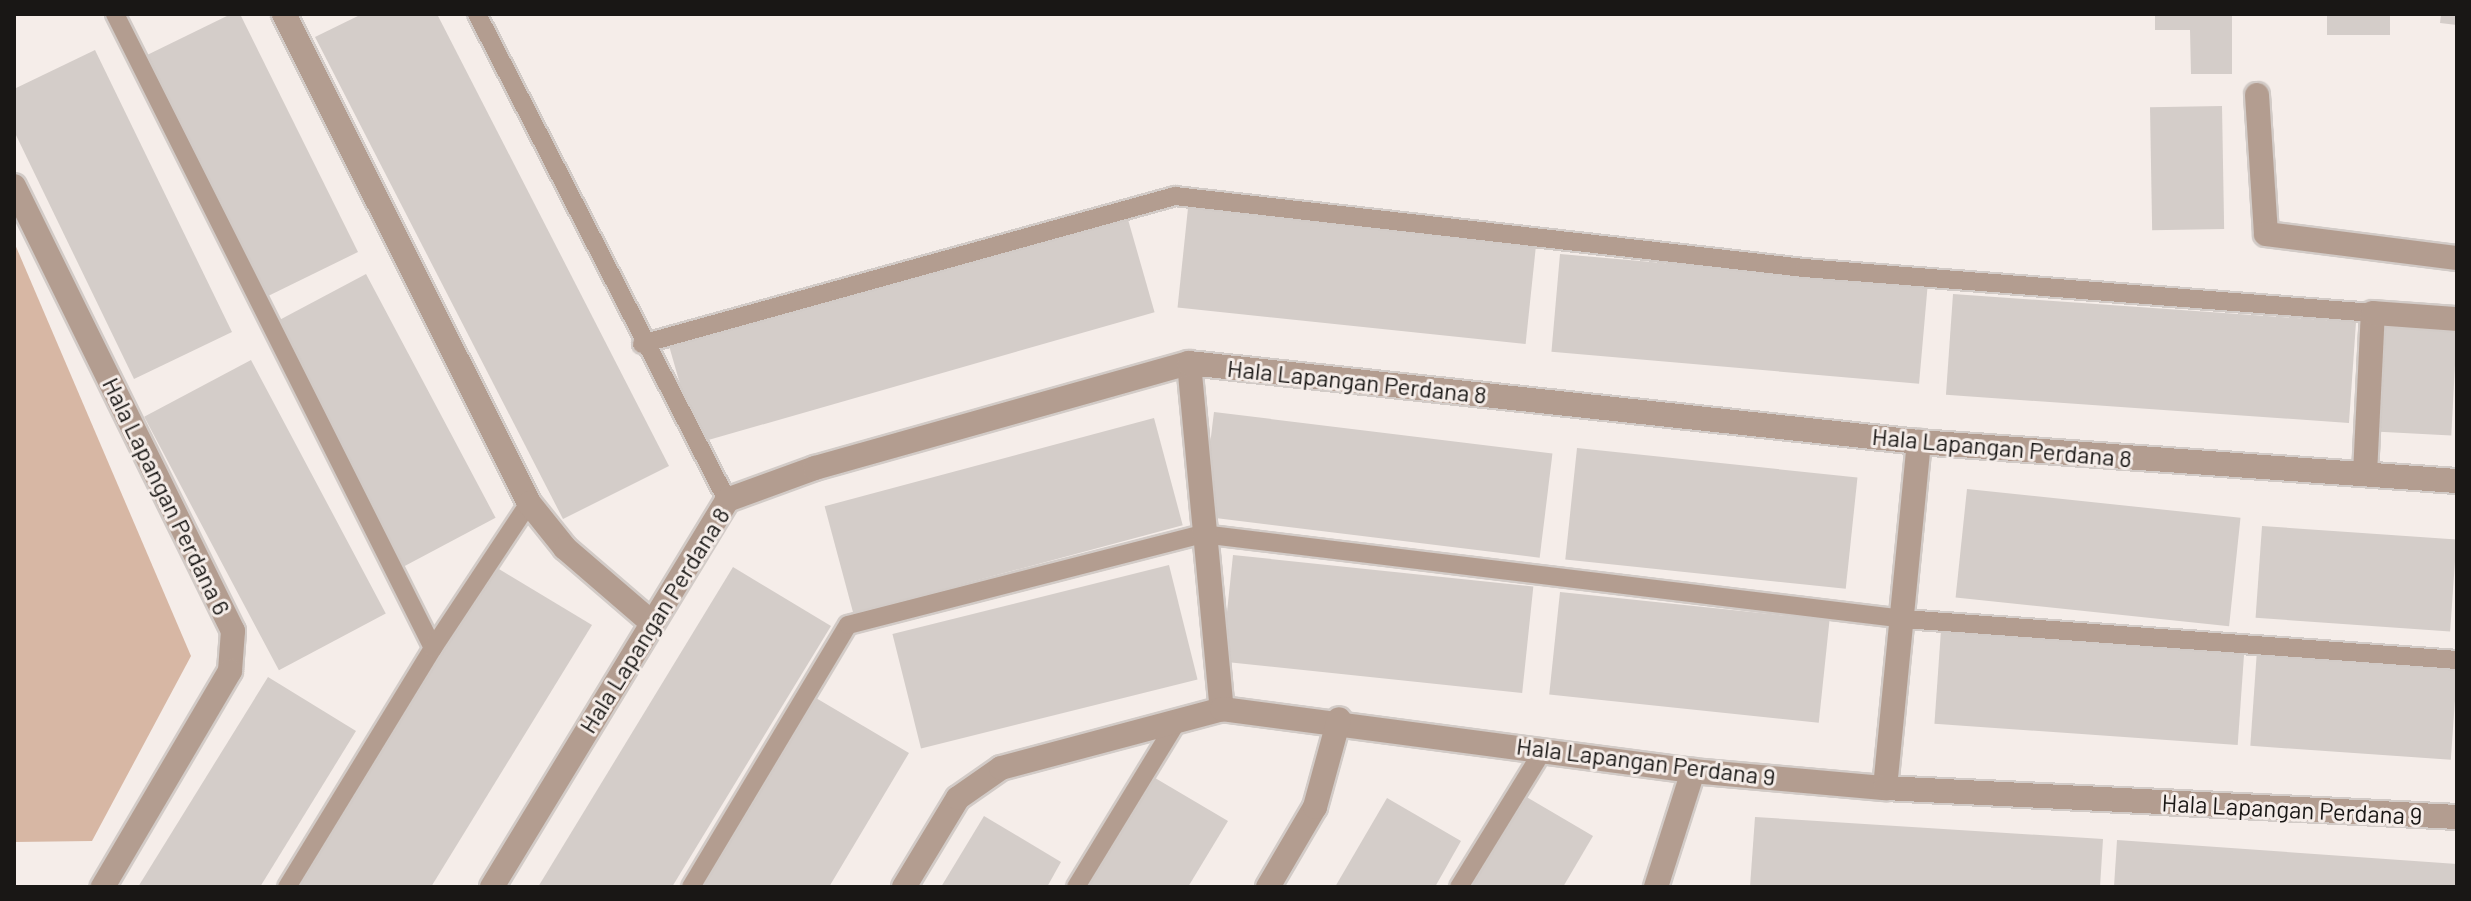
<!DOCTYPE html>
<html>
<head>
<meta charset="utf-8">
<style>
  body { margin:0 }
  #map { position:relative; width:2471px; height:901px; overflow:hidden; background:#f5ede9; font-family:Barlow,sans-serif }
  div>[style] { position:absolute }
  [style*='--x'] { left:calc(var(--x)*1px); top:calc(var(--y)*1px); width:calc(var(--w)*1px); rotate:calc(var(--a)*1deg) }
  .green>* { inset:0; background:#d7b7a4 }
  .building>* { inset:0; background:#d4cdc9; transform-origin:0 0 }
  .roads { filter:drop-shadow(2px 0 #d2cbc7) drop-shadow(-2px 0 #d2cbc7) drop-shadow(0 2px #d2cbc7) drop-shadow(0 -2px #d2cbc7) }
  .lane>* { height:18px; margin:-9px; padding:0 9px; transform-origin:9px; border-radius:9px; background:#b39d90 }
  .street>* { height:24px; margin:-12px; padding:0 12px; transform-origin:12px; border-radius:12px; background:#b39d90 }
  span { translate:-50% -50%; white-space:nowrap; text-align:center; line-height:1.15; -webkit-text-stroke:6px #f5ede9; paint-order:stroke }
  .street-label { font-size:24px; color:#191715 }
  .frame { position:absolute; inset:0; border:16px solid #191715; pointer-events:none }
</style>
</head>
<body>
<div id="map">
  <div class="green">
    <div style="clip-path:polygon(14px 242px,191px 656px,92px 841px,14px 842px)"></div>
  </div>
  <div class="building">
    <div style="clip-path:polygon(231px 14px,240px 14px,358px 252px,262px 299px,143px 57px)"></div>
    <div style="clip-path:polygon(362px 14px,437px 14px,669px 466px,563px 519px,315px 37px)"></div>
    <div style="clip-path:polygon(2155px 14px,2232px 14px,2232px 74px,2191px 74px,2190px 30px,2155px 30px)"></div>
    <div style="left:2327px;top:14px;width:63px;height:21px"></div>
    <div style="clip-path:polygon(2441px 14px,2457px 14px,2457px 25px,2440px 23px)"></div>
    <div style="clip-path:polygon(95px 50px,232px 332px,134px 379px,14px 131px,14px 89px)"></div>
    <div style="left:2222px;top:106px;width:123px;height:72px;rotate:89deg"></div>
    <div style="left:1188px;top:208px;width:350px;height:100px;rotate:6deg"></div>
    <div style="left:1127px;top:216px;width:100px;height:476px;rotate:74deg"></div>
    <div style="left:1560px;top:254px;width:369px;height:98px;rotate:5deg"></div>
    <div style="left:366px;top:274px;width:276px;height:105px;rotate:62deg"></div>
    <div style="left:1953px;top:294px;width:404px;height:101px;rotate:4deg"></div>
    <div style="left:2385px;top:325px;width:72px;height:107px;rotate:3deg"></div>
    <div style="left:251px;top:360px;width:287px;height:121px;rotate:62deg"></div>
    <div style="left:1214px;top:412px;width:341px;height:105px;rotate:7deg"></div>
    <div style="left:1154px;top:418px;width:111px;height:341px;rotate:75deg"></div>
    <div style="left:1577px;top:448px;width:282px;height:112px;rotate:6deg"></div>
    <div style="left:1967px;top:489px;width:275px;height:109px;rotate:6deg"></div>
    <div style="left:2262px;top:526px;width:195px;height:92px;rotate:4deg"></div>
    <div style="left:1233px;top:555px;width:302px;height:107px;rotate:6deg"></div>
    <div style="left:1169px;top:565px;width:118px;height:285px;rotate:76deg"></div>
    <div style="clip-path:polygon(494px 566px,592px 625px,431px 887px,297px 887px)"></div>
    <div style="clip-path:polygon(733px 567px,831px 626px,672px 887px,538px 887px)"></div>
    <div style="left:1560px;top:592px;width:271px;height:103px;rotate:6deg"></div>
    <div style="left:1941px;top:630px;width:304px;height:94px;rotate:4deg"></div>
    <div style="left:2257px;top:650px;width:201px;height:96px;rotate:4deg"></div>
    <div style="clip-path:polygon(268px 677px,356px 731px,260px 887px,138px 887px)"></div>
    <div style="clip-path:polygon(816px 698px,909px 753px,829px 887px,703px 887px)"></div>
    <div style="clip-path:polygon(1150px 775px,1228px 821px,1188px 887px,1082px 887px)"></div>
    <div style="clip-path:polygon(1523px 795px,1593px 836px,1563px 887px,1468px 887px)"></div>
    <div style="clip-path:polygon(1387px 798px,1461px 841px,1435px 887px,1335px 887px)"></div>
    <div style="clip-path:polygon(984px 816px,1061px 862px,1047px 887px,941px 887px)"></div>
    <div style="clip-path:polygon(1755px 817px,2103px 839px,2100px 887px,1750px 887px)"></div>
    <div style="clip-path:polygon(2117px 840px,2457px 864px,2457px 887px,2114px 887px)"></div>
  </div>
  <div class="roads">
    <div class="lane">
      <div style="--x:115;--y:14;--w:709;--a:63.36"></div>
      <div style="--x:433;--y:648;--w:280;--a:121.4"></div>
      <div style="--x:477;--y:14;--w:547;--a:62.78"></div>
      <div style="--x:642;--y:344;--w:553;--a:-15.52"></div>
      <div style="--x:1175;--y:196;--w:633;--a:6.53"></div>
      <div style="--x:1804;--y:268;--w:571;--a:4.52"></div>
      <div style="--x:433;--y:648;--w:174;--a:-56.5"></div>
      <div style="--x:691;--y:887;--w:305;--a:-59.1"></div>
      <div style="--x:848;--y:625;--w:366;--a:-14.4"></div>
      <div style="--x:1202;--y:534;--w:707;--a:6.9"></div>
      <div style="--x:1904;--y:619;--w:555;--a:4.24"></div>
      <div style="--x:1076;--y:887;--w:196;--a:-58.6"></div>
      <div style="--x:1459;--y:887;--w:162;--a:-58.4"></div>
    </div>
    <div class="street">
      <div style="--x:284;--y:14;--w:547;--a:63.39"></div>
      <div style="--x:529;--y:503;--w:58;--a:51.3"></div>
      <div style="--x:565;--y:548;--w:112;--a:40.7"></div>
      <div style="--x:2257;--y:95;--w:139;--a:86.3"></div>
      <div style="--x:2266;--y:234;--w:193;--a:7.2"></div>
      <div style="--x:14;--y:186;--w:496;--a:63.8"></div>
      <div style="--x:233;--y:631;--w:40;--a:94.3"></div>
      <div style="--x:230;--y:671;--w:251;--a:120.5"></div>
      <div style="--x:1189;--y:363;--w:348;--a:84.6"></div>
      <div style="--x:2365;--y:474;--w:161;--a:-87.2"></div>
      <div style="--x:2373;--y:313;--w:84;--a:4.1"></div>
      <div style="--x:1885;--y:788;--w:348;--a:-84.4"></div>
      <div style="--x:492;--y:887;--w:453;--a:-58.7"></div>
      <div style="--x:727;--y:500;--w:94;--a:-20"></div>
      <div style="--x:815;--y:468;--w:388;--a:-15.7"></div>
      <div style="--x:1189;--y:363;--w:734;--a:6.18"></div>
      <div style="--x:1919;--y:442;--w:539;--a:4.15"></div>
      <div style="--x:904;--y:887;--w:104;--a:-58.8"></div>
      <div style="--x:958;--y:798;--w:52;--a:-34.9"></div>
      <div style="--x:1001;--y:768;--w:229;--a:-14.9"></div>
      <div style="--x:1222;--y:709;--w:475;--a:7.5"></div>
      <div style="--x:1693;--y:771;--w:193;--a:5.1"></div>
      <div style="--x:1885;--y:788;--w:573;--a:2.9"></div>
      <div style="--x:1268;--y:887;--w:93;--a:-59.6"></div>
      <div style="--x:1315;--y:807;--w:91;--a:-74.7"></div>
      <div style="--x:1656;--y:887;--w:122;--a:-72.3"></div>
    </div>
  </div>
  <div class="street-label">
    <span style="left:1357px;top:381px;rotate:6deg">Hala Lapangan Perdana 8</span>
    <span style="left:2002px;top:447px;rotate:5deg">Hala Lapangan Perdana 8</span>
    <span style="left:167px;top:496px;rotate:64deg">Hala Lapangan Perdana 6</span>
    <span style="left:654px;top:620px;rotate:-58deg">Hala Lapangan Perdana 8</span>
    <span style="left:1646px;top:761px;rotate:7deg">Hala Lapangan Perdana 9</span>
    <span style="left:2292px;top:809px;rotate:3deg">Hala Lapangan Perdana 9</span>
  </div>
  <div class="frame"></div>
</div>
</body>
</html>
